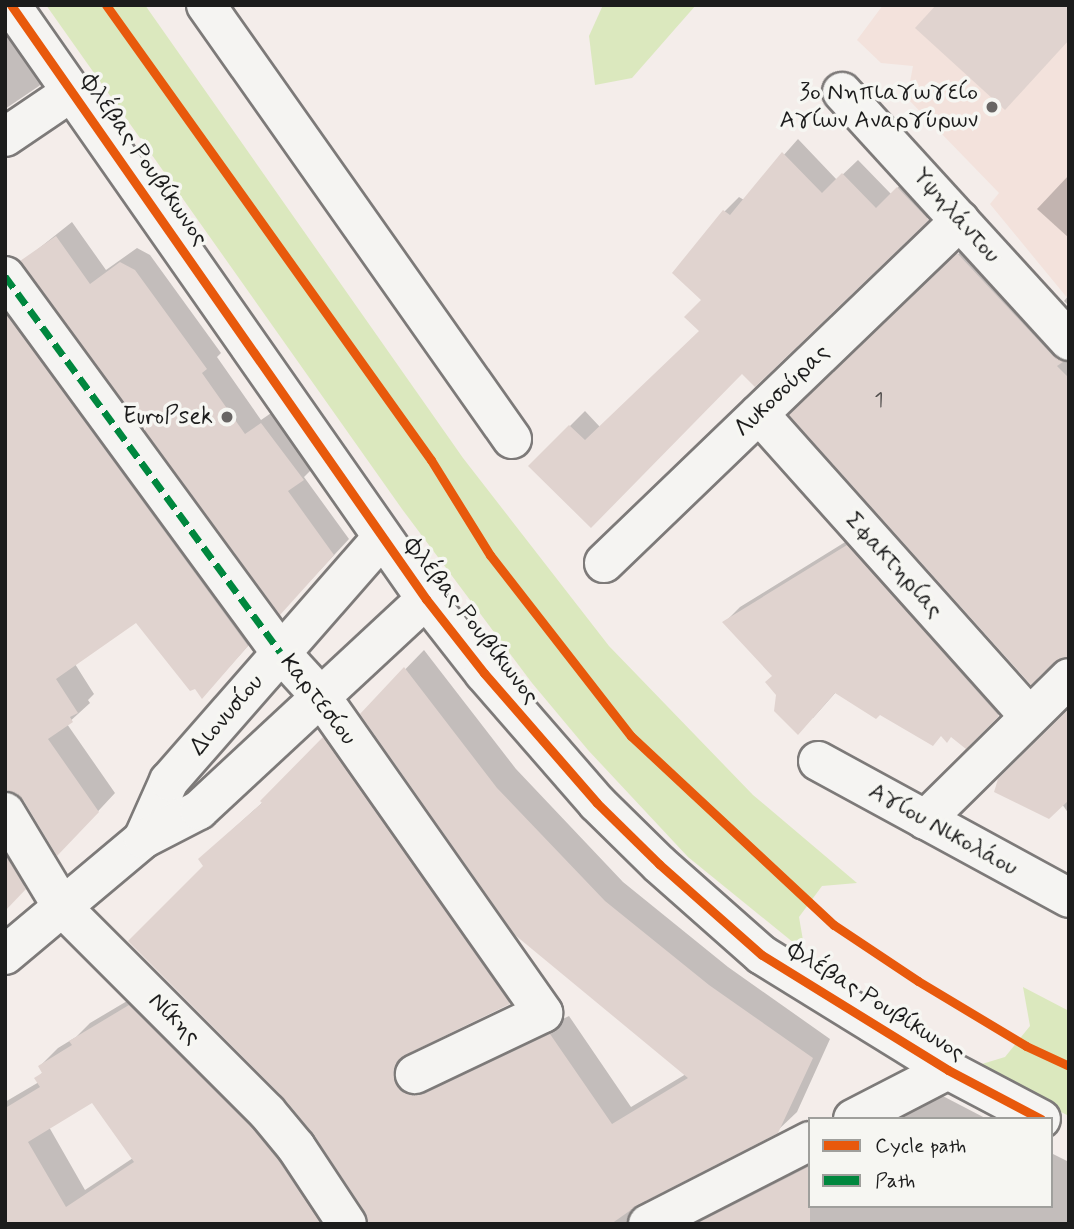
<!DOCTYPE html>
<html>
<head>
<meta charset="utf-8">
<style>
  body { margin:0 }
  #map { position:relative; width:1074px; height:1229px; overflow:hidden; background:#f4edea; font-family:Mynerve,sans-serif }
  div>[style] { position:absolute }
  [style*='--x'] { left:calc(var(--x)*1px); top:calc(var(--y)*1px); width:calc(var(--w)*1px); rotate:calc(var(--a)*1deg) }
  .built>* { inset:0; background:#f3e2dc }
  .green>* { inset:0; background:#dbe8be }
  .shadow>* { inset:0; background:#0003 }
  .building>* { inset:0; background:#e0d3cf }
  .roads { filter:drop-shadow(2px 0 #7d7a79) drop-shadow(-2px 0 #7d7a79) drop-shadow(0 2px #7d7a79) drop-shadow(0 -2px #7d7a79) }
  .minor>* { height:38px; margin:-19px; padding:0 19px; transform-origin:19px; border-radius:19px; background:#f5f4f2 }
  .quiet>* { height:7px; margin-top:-3.5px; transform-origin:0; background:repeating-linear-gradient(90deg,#00873e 0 14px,transparent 0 21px) }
  .cycleway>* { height:9px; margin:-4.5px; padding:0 4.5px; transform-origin:4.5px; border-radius:4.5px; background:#e8590c }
  .dots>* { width:19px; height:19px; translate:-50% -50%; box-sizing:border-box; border:4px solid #f6f6f2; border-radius:50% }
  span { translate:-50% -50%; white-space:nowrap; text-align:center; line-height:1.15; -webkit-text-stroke:7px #f6f6f2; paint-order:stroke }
  .number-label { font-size:21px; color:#504d4c }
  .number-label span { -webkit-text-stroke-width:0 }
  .poi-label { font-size:24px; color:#1c1c1c }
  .right { translate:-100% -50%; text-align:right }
  .street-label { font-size:24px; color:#1c1c1c }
  .frame { position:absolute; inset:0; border:7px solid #1c1c1c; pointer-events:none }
  .legend { position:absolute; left:808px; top:1117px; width:245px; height:91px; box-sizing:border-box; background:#f6f6f2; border:2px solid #9f9f9c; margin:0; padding:9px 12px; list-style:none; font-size:21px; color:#1c1c1c }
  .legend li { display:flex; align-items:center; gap:14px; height:35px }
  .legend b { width:35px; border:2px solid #9f9f9c }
</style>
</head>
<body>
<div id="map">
  <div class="built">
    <div style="clip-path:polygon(883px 5px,1069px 5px,1069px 300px,990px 204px,999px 193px,907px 98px,913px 66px,881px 63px,857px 40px)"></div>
  </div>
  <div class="green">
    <div style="clip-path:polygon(46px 5px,145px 5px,463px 458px,609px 646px,753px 795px,857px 883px,822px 886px,799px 917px,805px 952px,688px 857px,588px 750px,532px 683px,402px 509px)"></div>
    <div style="clip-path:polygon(603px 5px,696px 5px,632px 78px,595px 85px,589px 36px)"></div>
    <div style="clip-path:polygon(1023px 987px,1069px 1011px,1069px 1116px,972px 1067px,1005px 1057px,1030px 1026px)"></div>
  </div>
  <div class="shadow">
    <div style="clip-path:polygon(19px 24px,53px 71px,39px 86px,5px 109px,5px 35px)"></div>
    <div style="clip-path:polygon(798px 139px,837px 180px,858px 160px,891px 194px,913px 173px,942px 204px,755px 385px,743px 371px,530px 466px,585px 411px,600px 427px,701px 331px,703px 300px,675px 273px,725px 211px,739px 197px,744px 200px)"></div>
    <div style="clip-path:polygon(1069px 175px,1069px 238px,1037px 209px)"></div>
    <div style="clip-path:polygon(72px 222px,106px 270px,137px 248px,150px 255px,221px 353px,217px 357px,261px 420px,277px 409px,318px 463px,304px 477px,349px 539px,295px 597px,23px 261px)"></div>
    <div style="clip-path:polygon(977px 236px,1069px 334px,1069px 655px,1064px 655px,1031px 683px,810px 396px)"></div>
    <div style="clip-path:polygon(5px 272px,265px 627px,203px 696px,136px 620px,75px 664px,94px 694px,88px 700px,90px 703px,67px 724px,115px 793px,75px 836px,17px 792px,5px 788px)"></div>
    <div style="clip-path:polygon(1069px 295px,1069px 306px,1064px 301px)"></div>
    <div style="clip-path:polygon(863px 531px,1014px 699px,966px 747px,952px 735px,880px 713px,836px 692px,813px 718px,778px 694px,775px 676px,725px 622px,740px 607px)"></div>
    <div style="clip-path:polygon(424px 650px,516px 769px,623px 882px,728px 967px,830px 1039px,797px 1112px,777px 1131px,646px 1199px,647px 1216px,654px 1224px,370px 1224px,200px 859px,263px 802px,342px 720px,528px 984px,509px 1003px,411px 1052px,413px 1064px,445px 1076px,569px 1016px,631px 1107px,686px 1074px,362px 714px)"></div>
    <div style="clip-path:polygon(1069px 711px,1069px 814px,1062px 804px)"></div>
    <div style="clip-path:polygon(5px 808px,43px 870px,5px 902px)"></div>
    <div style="clip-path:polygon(evenodd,149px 988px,354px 1224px,5px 1224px,5px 1102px,39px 1082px,37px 1078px,43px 1072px,40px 1066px,58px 1048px,76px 1037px,90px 1023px,149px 988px,93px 1100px,133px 1158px,85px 1190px,49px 1127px,93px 1100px)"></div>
    <div style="clip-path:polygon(937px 1093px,987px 1119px,886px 1119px)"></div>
    <div style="clip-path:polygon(1051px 1153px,1069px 1162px,1069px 1224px,682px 1224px,810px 1158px,810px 1206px,1051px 1206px)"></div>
  </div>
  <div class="building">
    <div style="clip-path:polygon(936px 5px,1069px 5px,1069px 40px,1005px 110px,915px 28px)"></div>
    <div style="clip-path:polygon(782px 152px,822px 193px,842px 173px,876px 208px,897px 187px,929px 220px,755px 387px,742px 374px,591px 528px,528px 466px,569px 425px,585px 440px,699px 331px,684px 317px,701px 300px,672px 273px,723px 210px,730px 215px)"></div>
    <div style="clip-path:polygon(56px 236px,90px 284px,120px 262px,135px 270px,207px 369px,202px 373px,245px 434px,261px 423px,304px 480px,288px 491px,334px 555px,280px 615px,20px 261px)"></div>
    <div style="clip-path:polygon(957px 253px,1053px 356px,1063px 362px,1057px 366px,1069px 378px,1069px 657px,1054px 662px,1031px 685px,789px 415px)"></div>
    <div style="clip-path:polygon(5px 313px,248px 646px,202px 699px,195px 689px,190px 691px,136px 623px,56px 679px,78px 713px,70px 717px,73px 722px,48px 739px,99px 812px,57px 856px,24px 801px,16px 793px,5px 790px)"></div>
    <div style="clip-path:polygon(847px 545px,999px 716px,966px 749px,951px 737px,947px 743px,941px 736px,933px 746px,880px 715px,876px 719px,835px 693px,798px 735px,774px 711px,776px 695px,765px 682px,772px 676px,722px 622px)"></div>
    <div style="clip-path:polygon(404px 667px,497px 788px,605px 901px,709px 985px,813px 1058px,778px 1133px,638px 1205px,611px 1224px,369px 1224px,365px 1212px,314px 1135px,284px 1098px,128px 941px,203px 866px,198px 859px,262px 803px,260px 801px,323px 737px,510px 1004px,405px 1055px,397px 1061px,393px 1072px,395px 1083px,402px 1092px,413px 1096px,424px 1094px,550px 1034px,612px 1124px,688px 1078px,515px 935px,360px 714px)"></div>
    <div style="clip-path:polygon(1069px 709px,1069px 800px,1049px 819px,994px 792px,998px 779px)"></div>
    <div style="clip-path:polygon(5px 855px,26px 889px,5px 911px)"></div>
    <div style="clip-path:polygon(evenodd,129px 1005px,251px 1127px,278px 1160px,321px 1224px,5px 1224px,5px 1103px,7px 1107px,40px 1087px,34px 1078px,42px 1073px,38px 1066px,72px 1045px,69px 1041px,129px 1005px,92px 1103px,134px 1162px,66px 1207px,28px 1142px,92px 1103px)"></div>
    <div style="clip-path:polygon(810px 1166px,810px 1224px,696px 1224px)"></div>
  </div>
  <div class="roads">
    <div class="minor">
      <div style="--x:11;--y:5;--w:725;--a:55.06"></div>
      <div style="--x:426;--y:599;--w:94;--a:51.9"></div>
      <div style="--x:484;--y:673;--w:172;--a:49"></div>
      <div style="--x:597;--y:803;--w:87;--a:44.5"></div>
      <div style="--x:659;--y:864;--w:137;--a:41.5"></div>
      <div style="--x:762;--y:955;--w:219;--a:31.7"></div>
      <div style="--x:948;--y:1070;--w:105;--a:27.8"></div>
      <div style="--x:206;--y:5;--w:531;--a:54.81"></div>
      <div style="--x:842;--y:92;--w:337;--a:47.6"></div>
      <div style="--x:5;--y:137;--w:82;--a:-34.1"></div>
      <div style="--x:5;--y:276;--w:466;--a:53.8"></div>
      <div style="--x:280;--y:652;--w:62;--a:47.6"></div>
      <div style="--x:322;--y:698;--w:385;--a:54.9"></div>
      <div style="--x:543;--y:1013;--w:142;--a:154.5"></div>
      <div style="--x:759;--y:414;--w:405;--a:48.2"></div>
      <div style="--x:604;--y:563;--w:494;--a:-43.9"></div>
      <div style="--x:818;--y:761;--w:286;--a:28.6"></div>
      <div style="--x:5;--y:812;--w:112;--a:58.9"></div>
      <div style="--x:63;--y:908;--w:288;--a:45"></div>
      <div style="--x:267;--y:1112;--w:45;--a:50.4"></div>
      <div style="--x:296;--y:1147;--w:92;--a:56.5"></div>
      <div style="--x:925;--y:820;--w:202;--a:-44.6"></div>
      <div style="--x:143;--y:839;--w:64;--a:-65.9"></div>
      <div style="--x:169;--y:781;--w:323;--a:-48.8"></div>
      <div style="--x:5;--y:955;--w:180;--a:-40"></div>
      <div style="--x:143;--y:839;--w:63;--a:-27.4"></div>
      <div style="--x:199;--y:810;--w:310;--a:-42.9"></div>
      <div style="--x:853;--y:1119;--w:107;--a:-27.3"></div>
      <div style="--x:648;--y:1224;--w:182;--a:-27.1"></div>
    </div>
  </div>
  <div class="quiet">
    <div style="--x:5;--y:276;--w:466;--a:53.8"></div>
  </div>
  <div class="cycleway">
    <div style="--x:11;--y:5;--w:725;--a:55.06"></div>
    <div style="--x:426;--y:599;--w:94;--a:51.9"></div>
    <div style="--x:484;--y:673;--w:172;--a:49"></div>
    <div style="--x:597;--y:803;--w:87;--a:44.5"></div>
    <div style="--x:659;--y:864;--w:137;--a:41.5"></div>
    <div style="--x:762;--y:955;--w:219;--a:31.7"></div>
    <div style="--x:948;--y:1070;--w:105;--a:27.8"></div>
    <div style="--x:106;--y:5;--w:559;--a:54.46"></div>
    <div style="--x:431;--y:460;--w:112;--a:58.2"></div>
    <div style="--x:490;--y:555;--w:229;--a:52.1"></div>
    <div style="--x:631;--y:736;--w:277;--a:43"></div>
    <div style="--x:834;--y:925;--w:101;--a:33.7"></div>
    <div style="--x:918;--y:981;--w:126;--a:31"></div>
    <div style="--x:1026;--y:1046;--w:47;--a:24.9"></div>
  </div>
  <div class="dots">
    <div style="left:992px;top:107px;background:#686564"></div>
    <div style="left:227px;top:417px;background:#686564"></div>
  </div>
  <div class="number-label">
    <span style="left:879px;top:400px">1</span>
  </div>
  <div class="poi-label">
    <span class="right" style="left:978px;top:107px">3ο Νηπιαγωγείο<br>Αγίων Αναργύρων</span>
    <span class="right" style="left:213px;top:417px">EuroPsek</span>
  </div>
  <div class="street-label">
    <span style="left:144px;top:160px;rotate:55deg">Φλέβας Ρουβίκωνος</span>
    <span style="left:956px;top:216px;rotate:48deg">Υψηλάντου</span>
    <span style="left:782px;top:391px;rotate:-44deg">Λυκοσούρας</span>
    <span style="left:894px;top:565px;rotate:48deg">Σφακτηρίας</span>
    <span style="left:471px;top:621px;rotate:52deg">Φλέβας Ρουβίκωνος</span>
    <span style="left:318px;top:700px;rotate:52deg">Καρτεσίου</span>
    <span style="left:227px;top:715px;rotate:-49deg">Διονυσίου</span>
    <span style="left:943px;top:830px;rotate:29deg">Αγίου Νικολάου</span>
    <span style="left:876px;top:1002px;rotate:32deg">Φλέβας Ρουβίκωνος</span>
    <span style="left:174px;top:1019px;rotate:45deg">Νίκης</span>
  </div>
  <div class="frame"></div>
  <ul class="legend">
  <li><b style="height:9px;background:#e8590c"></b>Cycle path</li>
  <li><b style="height:9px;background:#00873e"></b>Path</li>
  </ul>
</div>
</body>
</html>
